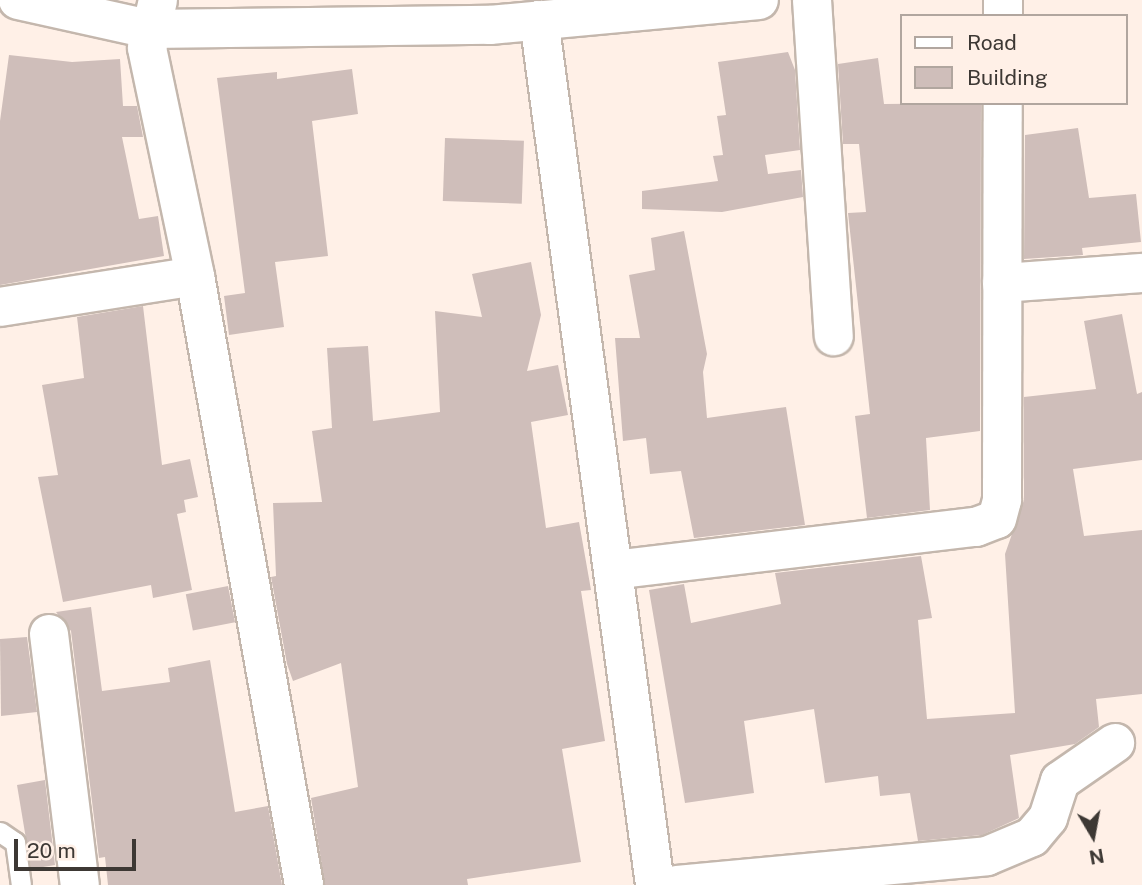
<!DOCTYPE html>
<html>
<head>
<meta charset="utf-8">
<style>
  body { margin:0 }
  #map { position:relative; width:1142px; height:885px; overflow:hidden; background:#fff0e7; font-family:"Public Sans",sans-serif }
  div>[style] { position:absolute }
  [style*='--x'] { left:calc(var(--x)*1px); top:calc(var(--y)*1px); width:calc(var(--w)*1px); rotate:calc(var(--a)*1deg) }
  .building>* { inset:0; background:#cfbeba; transform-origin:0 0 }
  .roads { filter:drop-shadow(2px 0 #c4b7ad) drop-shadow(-2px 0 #c4b7ad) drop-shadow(0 2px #c4b7ad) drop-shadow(0 -2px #c4b7ad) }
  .service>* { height:19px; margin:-9.5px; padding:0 9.5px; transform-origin:9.5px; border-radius:9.5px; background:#fff }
  .minor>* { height:38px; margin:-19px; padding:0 19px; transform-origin:19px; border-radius:19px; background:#fff }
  span { translate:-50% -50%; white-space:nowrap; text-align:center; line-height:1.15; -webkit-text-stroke:7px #fff0e7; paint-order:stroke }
  .legend { position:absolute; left:900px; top:14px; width:228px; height:91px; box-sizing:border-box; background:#fff0e7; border:2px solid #b1a69f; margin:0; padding:9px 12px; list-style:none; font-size:21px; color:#3d3834 }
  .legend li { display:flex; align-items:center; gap:14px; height:35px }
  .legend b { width:35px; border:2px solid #b1a69f }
  .north { position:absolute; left:1058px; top:801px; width:70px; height:70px; -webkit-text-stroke:5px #fff0e7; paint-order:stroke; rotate:170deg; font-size:19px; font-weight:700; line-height:28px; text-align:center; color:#3d3834 }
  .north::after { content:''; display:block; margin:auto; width:24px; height:32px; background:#3d3834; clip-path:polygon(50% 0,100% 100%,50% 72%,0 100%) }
  .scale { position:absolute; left:14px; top:839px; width:122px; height:32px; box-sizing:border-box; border:4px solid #3d3834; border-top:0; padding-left:9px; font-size:21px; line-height:24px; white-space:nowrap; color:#3d3834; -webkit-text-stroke:5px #fff0e7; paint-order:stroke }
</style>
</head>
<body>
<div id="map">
  <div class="building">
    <div style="clip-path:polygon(788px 52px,795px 70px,800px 150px,765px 155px,768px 174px,801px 170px,803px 197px,722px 212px,642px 209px,642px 191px,718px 181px,713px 156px,723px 155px,717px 116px,726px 115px,718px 62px)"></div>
    <div style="clip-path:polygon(9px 55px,72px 62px,120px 59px,123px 106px,137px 106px,143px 137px,122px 137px,139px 219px,158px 216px,164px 256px,0 285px,0 121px)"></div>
    <div style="clip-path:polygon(878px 58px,884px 104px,981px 103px,980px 431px,926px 438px,930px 510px,867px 518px,855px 416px,870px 414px,848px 213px,866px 212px,859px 144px,843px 144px,838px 64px)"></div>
    <div style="clip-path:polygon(352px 69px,358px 114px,312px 121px,328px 256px,275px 262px,284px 327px,229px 335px,224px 296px,245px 293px,217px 78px,277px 72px,277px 79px)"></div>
    <div style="clip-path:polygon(1078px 128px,1089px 198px,1136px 194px,1141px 242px,1082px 248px,1083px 255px,1024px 259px,1025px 135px)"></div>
    <div style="left:445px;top:138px;width:79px;height:63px;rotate:2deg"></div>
    <div style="clip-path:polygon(684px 231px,707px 354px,703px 372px,707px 418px,786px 407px,805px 525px,694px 538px,681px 471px,650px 474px,646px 438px,623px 441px,615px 338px,640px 338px,629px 275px,655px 270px,651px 238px)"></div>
    <div style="clip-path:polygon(531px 262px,541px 315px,527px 371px,558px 365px,568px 415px,531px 422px,546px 528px,579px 522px,591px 590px,581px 591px,605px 741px,562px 749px,581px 862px,467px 879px,468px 885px,325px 885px,311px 798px,358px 787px,341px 663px,293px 681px,287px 664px,271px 577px,276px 576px,273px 503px,322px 502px,312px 431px,332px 428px,327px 348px,368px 346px,373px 421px,440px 412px,435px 311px,482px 317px,472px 274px)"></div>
    <div style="clip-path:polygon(143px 306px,162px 465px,190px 459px,198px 497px,184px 500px,186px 512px,177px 514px,192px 590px,153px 598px,151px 585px,63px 602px,38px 477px,58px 475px,42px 385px,84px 378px,77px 317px)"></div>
    <div style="clip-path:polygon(1122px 314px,1137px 394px,1142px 392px,1142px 460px,1073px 469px,1084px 536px,1142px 530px,1142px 694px,1096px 699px,1099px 727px,1075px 744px,1010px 755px,1019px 818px,982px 835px,918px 841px,910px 793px,880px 796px,878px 776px,825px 783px,814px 709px,744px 721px,754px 793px,685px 803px,649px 590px,684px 584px,691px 623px,781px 604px,775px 573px,921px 556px,932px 618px,918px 620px,927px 719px,1015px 713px,1005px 554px,1024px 500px,1024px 397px,1096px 389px,1084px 321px)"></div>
    <div style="left:228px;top:586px;width:37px;height:43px;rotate:79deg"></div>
    <div style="clip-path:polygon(91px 607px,102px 691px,170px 682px,168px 668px,210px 660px,235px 812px,268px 806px,282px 885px,108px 885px,105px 857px,99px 858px,71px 631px,56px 612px)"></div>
    <div style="clip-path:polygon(27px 637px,37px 712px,1px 716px,0 639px)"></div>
    <div style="clip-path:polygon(45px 780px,55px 865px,31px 869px,17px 785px)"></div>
  </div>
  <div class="roads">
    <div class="service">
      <div style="--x:0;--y:832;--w:18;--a:34"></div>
      <div style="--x:15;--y:842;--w:43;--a:82.1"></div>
    </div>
    <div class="minor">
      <div style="--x:18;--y:0;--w:134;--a:12.5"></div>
      <div style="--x:149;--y:29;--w:341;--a:-0.7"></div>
      <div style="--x:490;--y:25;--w:270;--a:-5.3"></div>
      <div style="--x:158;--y:0;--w:49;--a:102.9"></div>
      <div style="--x:147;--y:48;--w:233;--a:78.1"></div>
      <div style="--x:195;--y:276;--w:619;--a:79.85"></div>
      <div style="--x:812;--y:0;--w:337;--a:86.3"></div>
      <div style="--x:1003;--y:16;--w:16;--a:-90"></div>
      <div style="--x:539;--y:20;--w:873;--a:82.36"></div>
      <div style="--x:1002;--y:283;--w:140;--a:-4.1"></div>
      <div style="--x:0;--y:307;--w:197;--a:-9"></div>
      <div style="--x:613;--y:570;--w:366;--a:-6.8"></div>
      <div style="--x:976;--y:527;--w:22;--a:-21"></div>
      <div style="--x:997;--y:519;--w:20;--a:-75"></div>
      <div style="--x:1002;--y:500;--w:397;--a:-89.9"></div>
      <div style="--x:49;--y:634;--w:253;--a:83"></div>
      <div style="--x:677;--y:885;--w:311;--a:-5.3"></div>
      <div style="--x:987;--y:856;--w:49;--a:-22.9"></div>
      <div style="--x:1032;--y:837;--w:25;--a:-50"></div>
      <div style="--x:1048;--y:818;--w:39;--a:-72"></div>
      <div style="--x:1060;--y:781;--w:67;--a:-34.6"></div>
    </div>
  </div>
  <ul class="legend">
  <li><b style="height:9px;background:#fff"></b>Road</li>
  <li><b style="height:19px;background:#cfbeba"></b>Building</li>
  </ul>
  <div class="north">N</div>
  <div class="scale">20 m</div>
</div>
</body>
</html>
